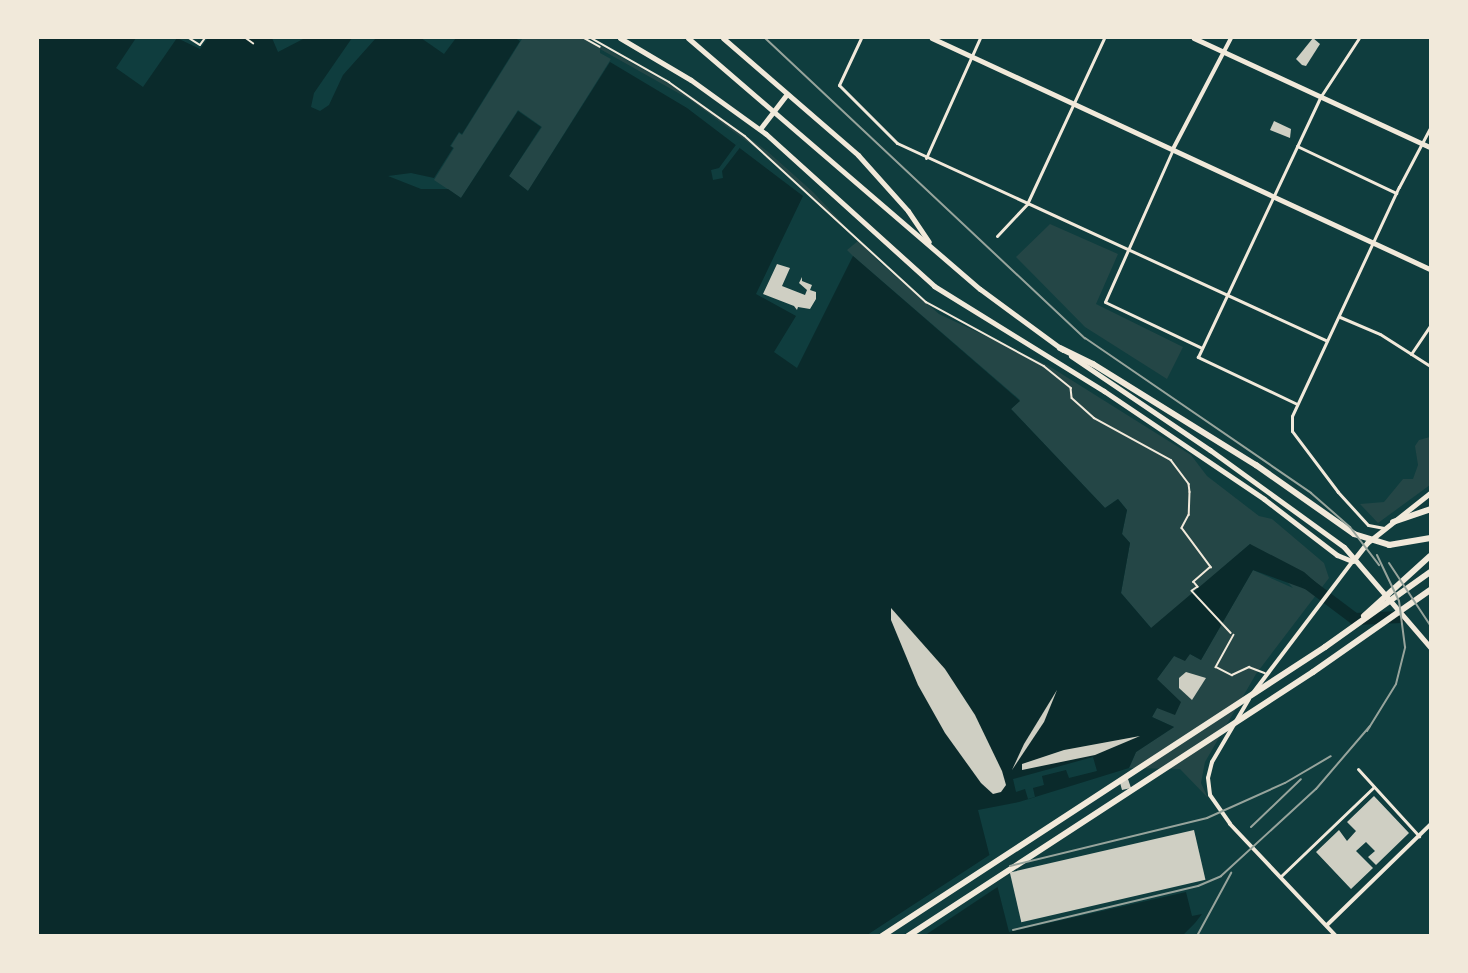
<!DOCTYPE html>
<html>
<head>
<meta charset="utf-8">
<style>
  body { margin:0 }
  #map { position:relative; width:1468px; height:973px; overflow:hidden; background:#0f3d3e; font-family:Raleway,sans-serif }
  div>[style] { position:absolute }
  [style*='--x'] { left:calc(var(--x)*1px); top:calc(var(--y)*1px); width:calc(var(--w)*1px); rotate:calc(var(--a)*1deg) }
  .green>* { inset:0; background:#244646 }
  .water>* { inset:0; background:#0a2a2b }
  .pier>* { inset:0; background:#0f3d3e }
  .river>* { height:12px; margin:-6px; padding:0 6px; transform-origin:6px; border-radius:6px; background:#0a2a2b }
  .building>* { inset:0; background:#cfcfc3; transform-origin:0 0 }
  .path>* { height:1.5px; margin:-0.75px; padding:0 0.75px; transform-origin:0.75px; border-radius:0.75px; background:#f1e9da }
  .service>* { height:1.5px; margin:-0.75px; padding:0 0.75px; transform-origin:0.75px; border-radius:0.75px; background:#f1e9da }
  .minor>* { height:3px; margin:-1.5px; padding:0 1.5px; transform-origin:1.5px; border-radius:1.5px; background:#f1e9da }
  .tertiary>* { height:4px; margin:-2px; padding:0 2px; transform-origin:2px; border-radius:2px; background:#f1e9da }
  .secondary>* { height:4.5px; margin:-2.25px; padding:0 2.25px; transform-origin:2.25px; border-radius:2.25px; background:#f1e9da }
  .trunk>* { height:5px; margin:-2.5px; padding:0 2.5px; transform-origin:2.5px; border-radius:2.5px; background:#f1e9da }
  .motorway>* { height:6px; margin:-3px; padding:0 3px; transform-origin:3px; border-radius:3px; background:#f1e9da }
  .rail>* { height:2px; margin:-1px; padding:0 1px; transform-origin:1px; border-radius:1px; background:#97a49c }
  span { translate:-50% -50%; white-space:nowrap; text-align:center; line-height:1.15; -webkit-text-stroke:6px #f1e9da; paint-order:stroke }
  .frame { position:absolute; inset:0; border:39px solid #f1e9da; pointer-events:none }
</style>
</head>
<body>
<div id="map">
  <div class="green">
    <div style="clip-path:polygon(587px 38px,691px 96px,767px 151px,813px 192px,877px 260px,939px 314px,1049px 366px,1191px 455px,1207px 476px,1259px 516px,1272px 519px,1324px 563px,1329px 578px,1256px 674px,1205px 762px,1201px 783px,1208px 798px,1180px 769px,1129px 768px,1136px 752px,1174px 727px,1152px 717px,1157px 708px,1157px 679px,1174px 656px,1190px 654px,1201px 660px,1253px 570px,1293px 588px,1250px 544px,1152px 629px,1121px 593px,1130px 543px,1122px 534px,1127px 510px,1118px 499px,1105px 508px,1011px 409px,1020px 400px,853px 256px,847px 250px,858px 241px,764px 154px,689px 99px,600px 49px,600px 53px,611px 59px,528px 191px,509px 176px,542px 127px,518px 110px,461px 198px,434px 180px,454px 148px,451px 146px,459px 133px,462px 135px,522px 39px)"></div>
    <div style="clip-path:polygon(1050px 224px,1118px 254px,1096px 304px,1183px 347px,1167px 379px,1085px 327px,1016px 257px)"></div>
    <div style="clip-path:polygon(1430px 437px,1430px 485px,1378px 523px,1360px 504px,1384px 502px,1403px 479px,1413px 479px,1418px 465px,1415px 446px,1419px 440px)"></div>
  </div>
  <div class="water">
    <div style="clip-path:polygon(38px 38px,136px 38px,116px 68px,143px 87px,177px 38px,200px 49px,208px 38px,272px 38px,278px 52px,305px 38px,352px 38px,314px 93px,311px 107px,320px 111px,329px 105px,343px 75px,376px 38px,421px 38px,444px 54px,456px 38px,515px 38px,520px 41px,462px 134px,459px 132px,450px 146px,453px 148px,434px 178px,411px 173px,388px 176px,421px 189px,448px 189px,461px 198px,518px 111px,541px 127px,509px 176px,528px 191px,610px 62px,687px 108px,803px 196px,756px 294px,796px 316px,774px 352px,797px 368px,853px 256px,1020px 401px,1011px 409px,1105px 508px,1118px 499px,1127px 510px,1122px 534px,1130px 543px,1121px 593px,1151px 628px,1250px 544px,1304px 572px,1321px 587px,1316px 593px,1253px 570px,1201px 660px,1190px 654px,1185px 661px,1174px 656px,1157px 679px,1181px 702px,1175px 715px,1157px 708px,1152px 717px,1174px 727px,1136px 752px,1129px 768px,1019px 802px,978px 810px,1009px 932px,1186px 892px,1192px 916px,1202px 914px,1195px 923px,1182px 936px,38px 935px)"></div>
  </div>
  <div class="pier">
    <div style="clip-path:polygon(738px 142px,742px 145px,722px 171px,723px 178px,713px 180px,711px 170px,719px 168px)"></div>
    <div style="clip-path:polygon(1093px 757px,1097px 771px,1069px 778px,1066px 770px,1042px 776px,1044px 785px,1033px 788px,1035px 797px,1028px 799px,1025px 789px,1016px 792px,1013px 779px)"></div>
    <div style="clip-path:polygon(991px 854px,999px 886px,924px 936px,867px 935px)"></div>
  </div>
  <div class="river">
    <div style="--x:1307;--y:583;--w:60;--a:36.9"></div>
    <div style="--x:1355;--y:619;--w:46;--a:-2.5"></div>
  </div>
  <div class="building">
    <div style="clip-path:polygon(1313px 38px,1320px 44px,1306px 66px,1302px 65px,1296px 59px)"></div>
    <div style="clip-path:polygon(1274px 121px,1291px 129px,1290px 138px,1270px 130px)"></div>
    <div style="clip-path:polygon(777px 264px,790px 268px,782px 286px,805px 295px,807px 290px,799px 283px,802px 277px,802px 281px,812px 285px,810px 290px,816px 292px,816px 299px,810px 309px,798px 307px,797px 310px,794px 306px,763px 294px)"></div>
    <div style="clip-path:polygon(891px 608px,945px 669px,975px 715px,1002px 771px,1006px 785px,1001px 792px,993px 794px,981px 783px,945px 733px,918px 685px,891px 620px)"></div>
    <div style="clip-path:polygon(1186px 672px,1206px 678px,1192px 700px,1179px 688px,1179px 678px)"></div>
    <div style="clip-path:polygon(1057px 690px,1044px 722px,1012px 770px,1024px 744px)"></div>
    <div style="clip-path:polygon(1140px 736px,1095px 755px,1022px 770px,1022px 764px,1064px 750px)"></div>
    <div style="clip-path:polygon(1127px 776px,1131px 788px,1122px 790px,1119px 779px)"></div>
    <div style="clip-path:polygon(1374px 796px,1409px 833px,1376px 865px,1368px 857px,1375px 851px,1366px 842px,1356px 851px,1373px 868px,1351px 889px,1316px 852px,1339px 830px,1347px 841px,1356px 831px,1347px 822px)"></div>
    <div style="left:1194px;top:830px;width:51px;height:189px;rotate:77deg"></div>
  </div>
  <div class="path">
    <div style="--x:189;--y:38;--w:13;--a:32"></div>
    <div style="--x:200;--y:45;--w:9;--a:-54"></div>
    <div style="--x:246;--y:38;--w:9;--a:36"></div>
    <div style="--x:575;--y:38;--w:5;--a:0"></div>
    <div style="--x:584;--y:38;--w:18;--a:29"></div>
    <div style="--x:591;--y:38;--w:90;--a:29.4"></div>
    <div style="--x:669;--y:82;--w:93;--a:35.4"></div>
    <div style="--x:745;--y:136;--w:246;--a:42.5"></div>
    <div style="--x:926;--y:302;--w:134;--a:28.5"></div>
    <div style="--x:1044;--y:366;--w:35;--a:39"></div>
    <div style="--x:1071;--y:388;--w:10;--a:84"></div>
    <div style="--x:1072;--y:398;--w:30;--a:42"></div>
    <div style="--x:1094;--y:418;--w:88;--a:28.6"></div>
    <div style="--x:1171;--y:460;--w:30;--a:53"></div>
    <div style="--x:1189;--y:484;--w:8;--a:83"></div>
    <div style="--x:1190;--y:492;--w:23;--a:92"></div>
    <div style="--x:1189;--y:515;--w:15;--a:118"></div>
    <div style="--x:1182;--y:528;--w:49;--a:53.4"></div>
    <div style="--x:1211;--y:567;--w:23;--a:139"></div>
    <div style="--x:1194;--y:582;--w:6;--a:51"></div>
    <div style="--x:1198;--y:587;--w:7;--a:146"></div>
    <div style="--x:1192;--y:591;--w:57;--a:47.1"></div>
  </div>
  <div class="service">
    <div style="--x:1234;--y:635;--w:37;--a:119"></div>
    <div style="--x:1216;--y:667;--w:18;--a:27"></div>
    <div style="--x:1232;--y:675;--w:19;--a:-25"></div>
    <div style="--x:1249;--y:667;--w:17;--a:21"></div>
  </div>
  <div class="minor">
    <div style="--x:861;--y:38;--w:52;--a:115.1"></div>
    <div style="--x:839;--y:85;--w:82;--a:45"></div>
    <div style="--x:897;--y:143;--w:473;--a:24.7"></div>
    <div style="--x:1297;--y:146;--w:110;--a:25.4"></div>
    <div style="--x:1173;--y:149;--w:167;--a:114"></div>
    <div style="--x:1105;--y:302;--w:107;--a:25.4"></div>
    <div style="--x:926;--y:158;--w:132;--a:-65.8"></div>
    <div style="--x:997;--y:236;--w:44;--a:-46.8"></div>
    <div style="--x:1027;--y:204;--w:183;--a:-65.1"></div>
    <div style="--x:1340;--y:317;--w:43;--a:23"></div>
    <div style="--x:1380;--y:334;--w:59;--a:32.6"></div>
    <div style="--x:1411;--y:354;--w:34;--a:-56"></div>
    <div style="--x:1297;--y:404;--w:110;--a:-154.6"></div>
    <div style="--x:1198;--y:357;--w:289;--a:-64.8"></div>
    <div style="--x:1321;--y:96;--w:69;--a:-56.8"></div>
    <div style="--x:1384;--y:528;--w:16;--a:-169"></div>
    <div style="--x:1368;--y:525;--w:45;--a:-132.3"></div>
    <div style="--x:1338;--y:492;--w:76;--a:-127"></div>
    <div style="--x:1292;--y:431;--w:15;--a:-90"></div>
    <div style="--x:1292;--y:416;--w:253;--a:-65"></div>
    <div style="--x:1399;--y:187;--w:67;--a:-62.3"></div>
    <div style="--x:1358;--y:769;--w:91;--a:47.7"></div>
    <div style="--x:1280;--y:877;--w:130;--a:-43.8"></div>
  </div>
  <div class="tertiary">
    <div style="--x:1173;--y:149;--w:125;--a:-62.4"></div>
    <div style="--x:1253;--y:693;--w:166;--a:-52.9"></div>
    <div style="--x:1249;--y:699;--w:73;--a:120.4"></div>
    <div style="--x:1212;--y:762;--w:16;--a:104"></div>
    <div style="--x:1208;--y:778;--w:17;--a:83"></div>
    <div style="--x:1210;--y:795;--w:35;--a:55"></div>
    <div style="--x:1230;--y:824;--w:154;--a:46.6"></div>
    <div style="--x:1327;--y:925;--w:144;--a:-44.2"></div>
  </div>
  <div class="secondary">
    <div style="--x:932;--y:38;--w:549;--a:24.88"></div>
    <div style="--x:1194;--y:38;--w:260;--a:24.8"></div>
    <div style="--x:1353;--y:561;--w:23;--a:-52"></div>
    <div style="--x:1367;--y:543;--w:80;--a:-38.4"></div>
  </div>
  <div class="trunk">
    <div style="--x:620;--y:38;--w:82;--a:30.6"></div>
    <div style="--x:691;--y:80;--w:92;--a:35.8"></div>
    <div style="--x:766;--y:134;--w:227;--a:42.1"></div>
    <div style="--x:934;--y:286;--w:200;--a:31.7"></div>
    <div style="--x:1104;--y:391;--w:193;--a:34"></div>
    <div style="--x:1264;--y:499;--w:92;--a:37.5"></div>
    <div style="--x:1337;--y:555;--w:16;--a:22"></div>
    <div style="--x:688;--y:38;--w:385;--a:40.7"></div>
    <div style="--x:980;--y:289;--w:103;--a:36.3"></div>
    <div style="--x:723;--y:38;--w:179;--a:40.9"></div>
    <div style="--x:858;--y:155;--w:75;--a:48.2"></div>
    <div style="--x:908;--y:211;--w:37;--a:56"></div>
    <div style="--x:760;--y:129;--w:44;--a:-52.4"></div>
    <div style="--x:1071;--y:356;--w:168;--a:34.1"></div>
    <div style="--x:1210;--y:450;--w:165;--a:35.9"></div>
    <div style="--x:1344;--y:547;--w:132;--a:49.3"></div>
  </div>
  <div class="motorway">
    <div style="--x:1060;--y:348;--w:37;--a:26"></div>
    <div style="--x:1093;--y:364;--w:192;--a:31.8"></div>
    <div style="--x:1256;--y:465;--w:120;--a:35.1"></div>
    <div style="--x:1354;--y:534;--w:37;--a:17"></div>
    <div style="--x:1389;--y:545;--w:42;--a:-9.7"></div>
    <div style="--x:1393;--y:522;--w:39;--a:-19"></div>
    <div style="--x:1364;--y:616;--w:89;--a:-42.3"></div>
    <div style="--x:882;--y:936;--w:529;--a:-33.12"></div>
    <div style="--x:1325;--y:647;--w:129;--a:-35.5"></div>
    <div style="--x:908;--y:936;--w:483;--a:-33.1"></div>
    <div style="--x:1313;--y:672;--w:143;--a:-35"></div>
  </div>
  <div class="rail">
    <div style="--x:765;--y:38;--w:439;--a:43.2"></div>
    <div style="--x:1085;--y:338;--w:274;--a:34.4"></div>
    <div style="--x:1311;--y:493;--w:52;--a:41.1"></div>
    <div style="--x:1350;--y:527;--w:48;--a:52.7"></div>
    <div style="--x:1389;--y:563;--w:74;--a:56.5"></div>
    <div style="--x:1367;--y:731;--w:55;--a:-58.3"></div>
    <div style="--x:1396;--y:684;--w:38;--a:-76"></div>
    <div style="--x:1405;--y:647;--w:46;--a:-97.4"></div>
    <div style="--x:1399;--y:601;--w:51;--a:-115.6"></div>
    <div style="--x:1251;--y:827;--w:69;--a:-43.8"></div>
    <div style="--x:1010;--y:866;--w:203;--a:-13.7"></div>
    <div style="--x:1207;--y:818;--w:85;--a:-24.2"></div>
    <div style="--x:1285;--y:783;--w:53;--a:-30.4"></div>
    <div style="--x:1013;--y:930;--w:190;--a:-13.4"></div>
    <div style="--x:1198;--y:886;--w:25;--a:-23"></div>
    <div style="--x:1221;--y:876;--w:129;--a:-42.5"></div>
    <div style="--x:1316;--y:789;--w:83;--a:-49.4"></div>
    <div style="--x:1197;--y:936;--w:72;--a:-61.6"></div>
  </div>
  <div class="frame"></div>
</div>
</body>
</html>
